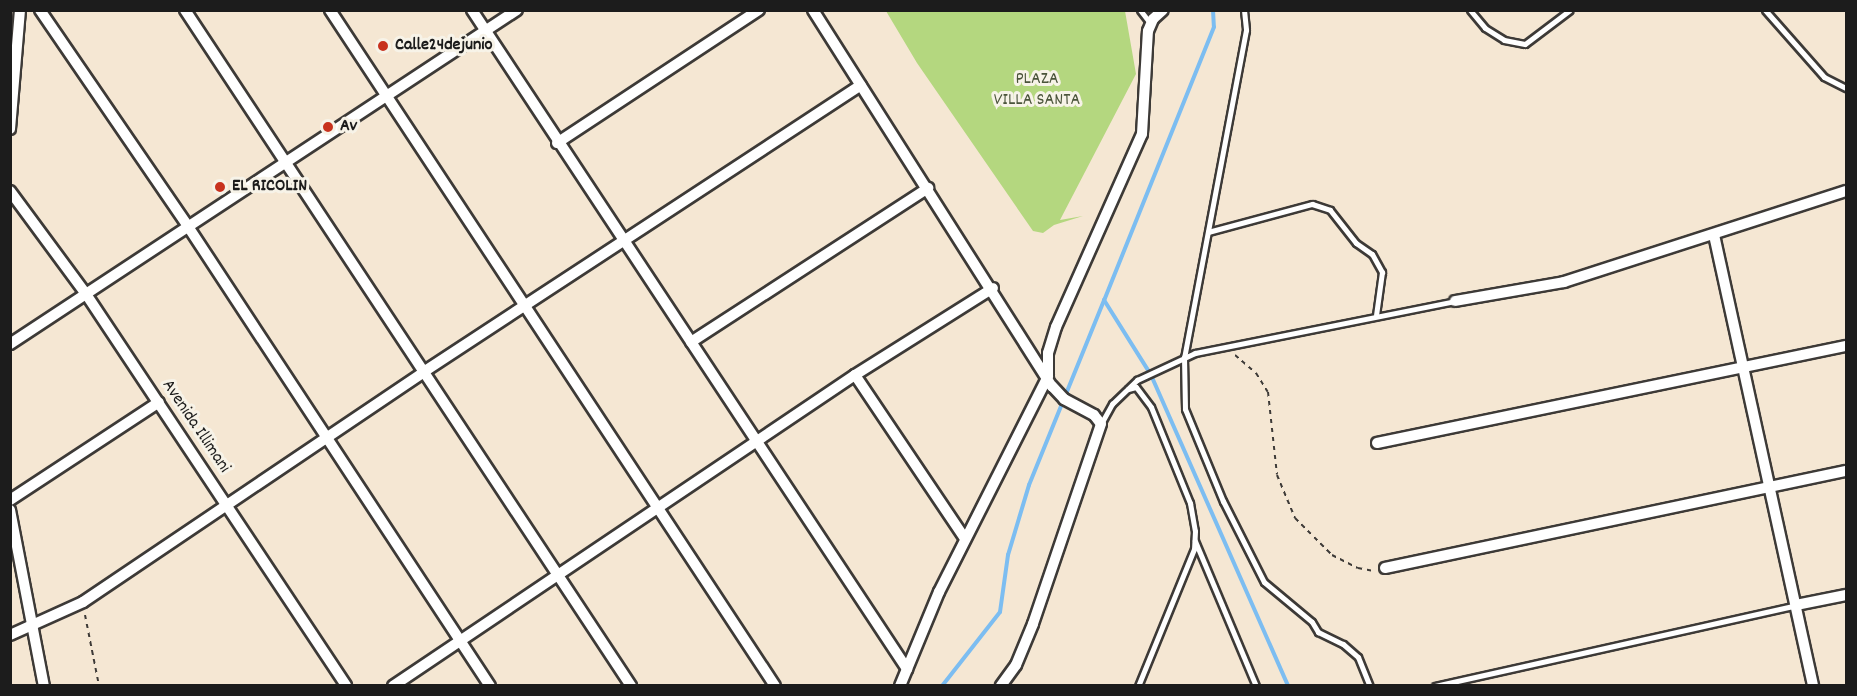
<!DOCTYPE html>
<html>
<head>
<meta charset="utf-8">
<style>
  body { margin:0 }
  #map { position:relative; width:1857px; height:696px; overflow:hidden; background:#f5e7d3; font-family:Dekko,sans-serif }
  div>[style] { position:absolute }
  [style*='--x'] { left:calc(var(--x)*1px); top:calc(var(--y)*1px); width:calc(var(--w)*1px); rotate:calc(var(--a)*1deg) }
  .green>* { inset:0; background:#b4d77f }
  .stream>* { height:4px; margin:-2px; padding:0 2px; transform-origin:2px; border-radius:2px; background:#7cbdf1 }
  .path>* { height:2px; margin-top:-1px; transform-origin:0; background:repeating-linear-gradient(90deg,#3d3a37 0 4.5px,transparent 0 9px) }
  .roads { filter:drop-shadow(2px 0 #3d3a37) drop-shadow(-2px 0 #3d3a37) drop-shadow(0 2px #3d3a37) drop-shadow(0 -2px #3d3a37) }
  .lane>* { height:5px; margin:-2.5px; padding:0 2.5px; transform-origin:2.5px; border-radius:2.5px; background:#fff }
  .street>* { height:10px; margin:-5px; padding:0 5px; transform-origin:5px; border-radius:5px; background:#fff }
  .dots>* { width:16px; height:16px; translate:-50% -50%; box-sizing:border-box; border:3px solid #f7f3e8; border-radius:50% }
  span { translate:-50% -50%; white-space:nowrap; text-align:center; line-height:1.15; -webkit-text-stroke:6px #f7f3e8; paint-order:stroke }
  .poi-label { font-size:18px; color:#1c1c1c; font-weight:700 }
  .left { translate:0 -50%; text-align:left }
  .park-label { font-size:18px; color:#4a543a }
  .street-label { font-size:18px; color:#1c1c1c }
  .frame { position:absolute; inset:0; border:12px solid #1c1c1c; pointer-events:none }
</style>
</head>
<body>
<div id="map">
  <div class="green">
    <div style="clip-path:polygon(886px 11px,1125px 11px,1136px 74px,1060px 220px,1083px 216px,1054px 225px,1043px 233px,1033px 231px,917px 63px)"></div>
  </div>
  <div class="stream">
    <div style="--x:1213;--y:10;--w:17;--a:87"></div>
    <div style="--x:1214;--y:27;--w:294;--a:111.9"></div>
    <div style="--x:1104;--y:300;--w:89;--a:57.9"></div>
    <div style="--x:1151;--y:375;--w:340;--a:66.2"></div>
    <div style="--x:942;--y:686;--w:94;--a:-51.9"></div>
    <div style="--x:1000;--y:612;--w:58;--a:-82"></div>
    <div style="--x:1008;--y:555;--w:73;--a:-73.3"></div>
    <div style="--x:1029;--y:485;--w:200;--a:-67.9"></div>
  </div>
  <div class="path">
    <div style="--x:1235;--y:355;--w:28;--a:41"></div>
    <div style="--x:1256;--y:373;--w:22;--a:58"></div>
    <div style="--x:1268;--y:392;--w:83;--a:83.8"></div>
    <div style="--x:1277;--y:475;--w:47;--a:67.3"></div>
    <div style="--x:1295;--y:518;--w:52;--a:45"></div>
    <div style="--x:1332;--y:555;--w:29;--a:27"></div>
    <div style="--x:1358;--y:568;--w:16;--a:11"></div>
    <div style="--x:85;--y:615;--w:72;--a:78.8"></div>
  </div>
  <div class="roads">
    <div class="lane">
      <div style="--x:1140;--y:10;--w:18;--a:52"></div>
      <div style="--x:1244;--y:10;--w:20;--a:84"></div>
      <div style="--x:1246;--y:30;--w:333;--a:100.7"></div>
      <div style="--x:1184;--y:357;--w:52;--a:88.9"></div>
      <div style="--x:1185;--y:409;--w:100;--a:67.6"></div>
      <div style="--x:1223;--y:501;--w:91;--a:63.2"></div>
      <div style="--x:1264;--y:582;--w:62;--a:39.8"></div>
      <div style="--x:1312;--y:622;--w:12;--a:59"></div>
      <div style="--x:1318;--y:632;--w:28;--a:26"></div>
      <div style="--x:1343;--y:644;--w:20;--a:41"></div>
      <div style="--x:1358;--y:657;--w:31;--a:68"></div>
      <div style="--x:1470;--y:10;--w:23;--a:50"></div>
      <div style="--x:1485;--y:28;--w:22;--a:32"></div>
      <div style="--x:1504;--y:40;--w:21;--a:11"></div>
      <div style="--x:1525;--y:44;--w:56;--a:-37.1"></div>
      <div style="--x:1765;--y:10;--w:89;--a:48.6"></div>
      <div style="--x:1824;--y:77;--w:25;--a:27"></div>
      <div style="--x:1208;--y:232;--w:108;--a:-15.1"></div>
      <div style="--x:1312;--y:204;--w:19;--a:18"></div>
      <div style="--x:1330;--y:210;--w:42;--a:51.8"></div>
      <div style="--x:1356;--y:243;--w:19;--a:35"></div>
      <div style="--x:1372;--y:254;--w:21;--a:61"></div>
      <div style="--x:1382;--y:272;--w:43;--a:97.9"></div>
      <div style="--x:1128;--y:389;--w:8;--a:-14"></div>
      <div style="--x:1136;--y:387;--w:25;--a:53"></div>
      <div style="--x:1151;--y:407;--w:104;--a:67.9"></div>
      <div style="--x:1190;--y:503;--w:28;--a:80"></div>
      <div style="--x:1195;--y:531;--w:18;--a:93"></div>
      <div style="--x:1194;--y:549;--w:148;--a:112.2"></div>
      <div style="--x:1102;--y:422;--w:21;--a:-61"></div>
      <div style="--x:1112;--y:404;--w:35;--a:-44"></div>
      <div style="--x:1137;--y:380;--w:64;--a:-25"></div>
      <div style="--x:1195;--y:353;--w:265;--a:-11.3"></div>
      <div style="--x:1195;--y:541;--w:157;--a:67.2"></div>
      <div style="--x:1435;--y:686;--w:370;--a:-12.6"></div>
    </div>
    <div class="street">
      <div style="--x:40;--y:10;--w:264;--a:55.6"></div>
      <div style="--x:189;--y:228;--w:548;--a:56.69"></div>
      <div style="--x:185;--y:10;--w:810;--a:56.58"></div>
      <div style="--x:330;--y:10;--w:809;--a:56.64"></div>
      <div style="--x:472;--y:10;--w:790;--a:56.57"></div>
      <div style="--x:813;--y:10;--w:446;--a:57.6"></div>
      <div style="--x:1052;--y:386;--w:18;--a:47"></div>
      <div style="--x:1064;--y:399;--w:34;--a:28"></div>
      <div style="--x:1094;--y:415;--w:11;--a:52"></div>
      <div style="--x:1101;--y:424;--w:211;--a:108.8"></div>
      <div style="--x:1033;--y:624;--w:44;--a:112.5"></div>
      <div style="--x:1016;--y:665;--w:26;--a:126"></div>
      <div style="--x:10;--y:129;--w:119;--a:-85.2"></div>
      <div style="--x:557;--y:143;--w:242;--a:-33.4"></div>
      <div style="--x:10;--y:191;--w:128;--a:53.6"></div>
      <div style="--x:86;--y:294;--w:470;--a:56.4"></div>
      <div style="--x:1714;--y:235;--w:462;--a:77.6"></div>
      <div style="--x:1455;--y:301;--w:111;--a:-9.9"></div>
      <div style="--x:1564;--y:282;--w:296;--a:-17.9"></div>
      <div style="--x:691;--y:342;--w:283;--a:-33"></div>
      <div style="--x:10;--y:344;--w:607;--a:-33.38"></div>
      <div style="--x:855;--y:375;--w:197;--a:56.1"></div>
      <div style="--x:1377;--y:443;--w:479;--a:-11.7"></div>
      <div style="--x:10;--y:500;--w:178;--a:-33.3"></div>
      <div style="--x:10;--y:510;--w:179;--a:79.1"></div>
      <div style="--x:1385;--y:568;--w:471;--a:-11.9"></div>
      <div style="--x:1796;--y:605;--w:51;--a:-11.3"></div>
      <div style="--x:10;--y:635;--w:80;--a:-24.3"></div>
      <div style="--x:83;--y:602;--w:413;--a:-34"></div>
      <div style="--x:425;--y:371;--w:521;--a:-33.26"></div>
      <div style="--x:393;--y:686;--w:557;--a:-33.95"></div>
      <div style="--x:855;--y:375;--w:163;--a:-32.2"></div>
      <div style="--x:900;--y:686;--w:102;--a:-67.5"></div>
      <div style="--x:939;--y:592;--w:242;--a:-63.2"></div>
      <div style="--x:1048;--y:376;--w:23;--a:-90"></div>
      <div style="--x:1048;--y:353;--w:27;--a:-73"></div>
      <div style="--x:1056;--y:327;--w:211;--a:-66"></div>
      <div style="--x:1142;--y:134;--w:103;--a:-86.7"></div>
      <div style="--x:1148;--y:31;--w:13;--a:-67"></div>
      <div style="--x:1153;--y:19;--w:13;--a:-42"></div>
    </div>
  </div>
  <div class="dots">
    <div style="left:383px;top:46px;background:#c8321e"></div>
    <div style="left:328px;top:127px;background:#c8321e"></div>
    <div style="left:220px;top:187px;background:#c8321e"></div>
  </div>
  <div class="poi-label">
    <span class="left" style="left:395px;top:46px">Calle24dejunio</span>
    <span class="left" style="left:340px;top:127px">Av</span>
    <span class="left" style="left:232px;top:187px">EL RICOLIN</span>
  </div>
  <div class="park-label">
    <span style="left:1037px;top:91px">PLAZA<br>VILLA SANTA</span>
  </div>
  <div class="street-label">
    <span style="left:195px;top:427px;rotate:56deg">Avenida Illimani</span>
  </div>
  <div class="frame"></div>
</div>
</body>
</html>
